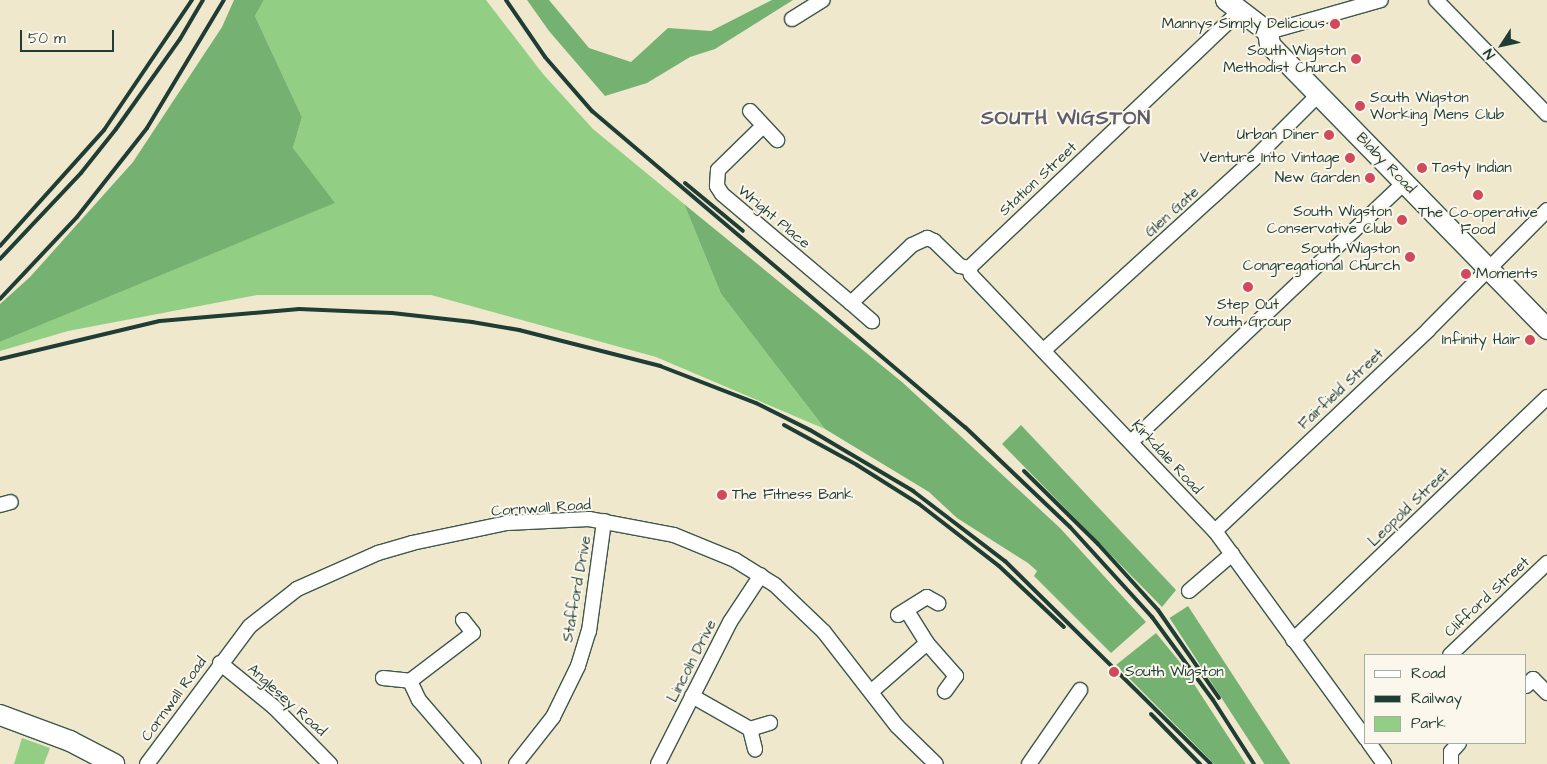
<!DOCTYPE html>
<html>
<head>
<meta charset="utf-8">
<style>
  body { margin:0 }
  #map { position:relative; width:1547px; height:764px; overflow:hidden; background:#efe8cd; font-family:"Architects Daughter",sans-serif }
  div>[style] { position:absolute }
  [style*='--x'] { left:calc(var(--x)*1px); top:calc(var(--y)*1px); width:calc(var(--w)*1px); rotate:calc(var(--a)*1deg) }
  .green>* { inset:0; background:#92cf85 }
  .forest>* { inset:0; background:#75b272; transform-origin:0 0 }
  .roads { filter:drop-shadow(1px 0 #3e574b) drop-shadow(-1px 0 #3e574b) drop-shadow(0 1px #3e574b) drop-shadow(0 -1px #3e574b) }
  .street>* { height:14px; margin:-7px; padding:0 7px; transform-origin:7px; border-radius:7px; background:#fff }
  .secondary>* { height:20px; margin:-10px; padding:0 10px; transform-origin:10px; border-radius:10px; background:#fff }
  .rail>* { height:4px; margin:-2px; padding:0 2px; transform-origin:2px; border-radius:2px; background:#1f3d34 }
  .dots>* { width:14px; height:14px; translate:-50% -50%; box-sizing:border-box; border:2px solid #fbf7ec; border-radius:50% }
  span { translate:-50% -50%; white-space:nowrap; text-align:center; line-height:1.15; -webkit-text-stroke:4px #fbf7ec; paint-order:stroke }
  .poi-label { font-size:15px; color:#1f3d34 }
  .right { translate:-100% -50%; text-align:right }
  .left { translate:0 -50%; text-align:left }
  .street-label { font-size:15px; color:#1f3d34 }
  .district-label { font-size:20px; color:#5e5e6b; font-weight:700; letter-spacing:1px }
  .legend { position:absolute; left:1364px; top:654px; width:162px; height:90px; box-sizing:border-box; background:#fbf7ec; border:1px solid #a3ada2; margin:0; padding:6px 9px; list-style:none; font-size:15px; color:#1f3d34 }
  .legend li { display:flex; align-items:center; gap:10px; height:25px }
  .legend b { width:25px; border:1px solid #a3ada2 }
  .north { position:absolute; left:1477px; top:20px; width:50px; height:50px; -webkit-text-stroke:4px #fbf7ec; paint-order:stroke; rotate:235deg; font-size:14px; font-weight:700; line-height:20px; text-align:center; color:#1f3d34 }
  .north::after { content:''; display:block; margin:auto; width:18px; height:22px; background:#1f3d34; clip-path:polygon(50% 0,100% 100%,50% 72%,0 100%) }
  .scale { position:absolute; left:20px; top:30px; width:94px; height:22px; box-sizing:border-box; border:2px solid #1f3d34; border-top:0; padding-left:6px; font-size:15px; line-height:18px; white-space:nowrap; color:#1f3d34; -webkit-text-stroke:4px #fbf7ec; paint-order:stroke }
</style>
</head>
<body>
<div id="map">
  <div class="green">
    <div style="clip-path:polygon(264px 0,486px 0,543px 74px,593px 129px,684px 204px,721px 294px,825px 429px,656px 357px,431px 295px,257px 295px,68px 331px,0 351px,0 342px,334px 203px,293px 148px,302px 117px,255px 16px)"></div>
    <div style="clip-path:polygon(22px 738px,50px 748px,44px 764px,14px 764px)"></div>
  </div>
  <div class="forest">
    <div style="clip-path:polygon(234px 0,264px 0,255px 16px,302px 117px,293px 148px,335px 203px,0 342px,0 304px,30px 277px,133px 162px,222px 27px)"></div>
    <div style="clip-path:polygon(527px 0,549px 0,589px 48px,631px 62px,668px 28px,711px 31px,772px 0,793px 0,715px 49px,690px 57px,647px 83px,605px 96px,549px 31px)"></div>
    <div style="clip-path:polygon(684px 204px,902px 382px,1060px 528px,1146px 622px,1111px 653px,1034px 576px,1037px 571px,1028px 563px,957px 518px,929px 492px,825px 429px,721px 294px)"></div>
    <div style="clip-path:polygon(1021px 425px,1176px 590px,1162px 607px,1002px 444px)"></div>
    <div style="left:1188px;top:606px;width:188px;height:22px;rotate:57deg"></div>
    <div style="clip-path:polygon(1156px 633px,1179px 661px,1246px 764px,1214px 764px,1116px 665px)"></div>
  </div>
  <div class="roads">
    <div class="street">
      <div style="--x:1436;--y:0;--w:159;--a:45.8"></div>
      <div style="--x:792;--y:19;--w:36;--a:-32"></div>
      <div style="--x:1268;--y:32;--w:117;--a:-15.8"></div>
      <div style="--x:750;--y:111;--w:40;--a:47"></div>
      <div style="--x:763;--y:126;--w:63;--a:135.6"></div>
      <div style="--x:718;--y:170;--w:16;--a:94"></div>
      <div style="--x:717;--y:186;--w:9;--a:58"></div>
      <div style="--x:722;--y:194;--w:169;--a:40.2"></div>
      <div style="--x:851;--y:303;--w:84;--a:-43.6"></div>
      <div style="--x:912;--y:245;--w:17;--a:-25"></div>
      <div style="--x:927;--y:238;--w:8;--a:23"></div>
      <div style="--x:934;--y:241;--w:36;--a:44"></div>
      <div style="--x:960;--y:266;--w:9;--a:13"></div>
      <div style="--x:969;--y:268;--w:7;--a:74"></div>
      <div style="--x:971;--y:275;--w:354;--a:46.4"></div>
      <div style="--x:1215;--y:531;--w:257;--a:54"></div>
      <div style="--x:969;--y:268;--w:372;--a:-43.5"></div>
      <div style="--x:851;--y:303;--w:28;--a:41"></div>
      <div style="--x:1044;--y:350;--w:288;--a:-42.3"></div>
      <div style="--x:1257;--y:156;--w:86;--a:-45"></div>
      <div style="--x:1131;--y:442;--w:378;--a:-43.5"></div>
      <div style="--x:0;--y:505;--w:11;--a:-15"></div>
      <div style="--x:1215;--y:531;--w:293;--a:-43.3"></div>
      <div style="--x:1428;--y:330;--w:169;--a:-45.2"></div>
      <div style="--x:1189;--y:591;--w:57;--a:-40.7"></div>
      <div style="--x:898;--y:615;--w:34;--a:-32"></div>
      <div style="--x:927;--y:597;--w:13;--a:29"></div>
      <div style="--x:463;--y:620;--w:16;--a:52"></div>
      <div style="--x:473;--y:633;--w:79;--a:142.7"></div>
      <div style="--x:410;--y:681;--w:21;--a:65"></div>
      <div style="--x:419;--y:700;--w:84;--a:49.3"></div>
      <div style="--x:1293;--y:640;--w:352;--a:-43.7"></div>
      <div style="--x:927;--y:643;--w:44;--a:48.7"></div>
      <div style="--x:956;--y:676;--w:19;--a:126"></div>
      <div style="--x:1450;--y:655;--w:134;--a:-43.5"></div>
      <div style="--x:220;--y:663;--w:70;--a:39.2"></div>
      <div style="--x:274;--y:707;--w:80;--a:45.5"></div>
      <div style="--x:383;--y:678;--w:27;--a:6"></div>
      <div style="--x:1526;--y:686;--w:10;--a:-45"></div>
      <div style="--x:1533;--y:679;--w:20;--a:45"></div>
      <div style="--x:872;--y:691;--w:73;--a:-41.1"></div>
      <div style="--x:927;--y:643;--w:38;--a:-122"></div>
      <div style="--x:692;--y:696;--w:67;--a:29.6"></div>
      <div style="--x:750;--y:729;--w:21;--a:76"></div>
      <div style="--x:750;--y:729;--w:21;--a:-17"></div>
      <div style="--x:1369;--y:743;--w:26;--a:54"></div>
      <div style="--x:147;--y:764;--w:172;--a:-53.3"></div>
      <div style="--x:250;--y:626;--w:60;--a:-38.2"></div>
      <div style="--x:297;--y:589;--w:89;--a:-24"></div>
      <div style="--x:378;--y:553;--w:35;--a:-16"></div>
      <div style="--x:412;--y:543;--w:97;--a:-11.9"></div>
      <div style="--x:507;--y:523;--w:82;--a:-2.8"></div>
      <div style="--x:589;--y:519;--w:86;--a:10.7"></div>
      <div style="--x:674;--y:535;--w:66;--a:22.3"></div>
      <div style="--x:735;--y:560;--w:47;--a:32"></div>
      <div style="--x:775;--y:585;--w:68;--a:43.8"></div>
      <div style="--x:824;--y:632;--w:119;--a:52.2"></div>
      <div style="--x:897;--y:726;--w:54;--a:44.3"></div>
      <div style="--x:516;--y:764;--w:60;--a:-51.8"></div>
      <div style="--x:553;--y:717;--w:57;--a:-63.9"></div>
      <div style="--x:578;--y:666;--w:37;--a:-73"></div>
      <div style="--x:589;--y:631;--w:111;--a:-82.2"></div>
      <div style="--x:658;--y:764;--w:159;--a:-63.1"></div>
      <div style="--x:730;--y:622;--w:56;--a:-56.6"></div>
      <div style="--x:1029;--y:764;--w:90;--a:-55.4"></div>
      <div style="--x:1451;--y:764;--w:12;--a:-90"></div>
      <div style="--x:1451;--y:752;--w:12;--a:-48"></div>
    </div>
    <div class="secondary">
      <div style="--x:1226;--y:0;--w:53;--a:37.3"></div>
      <div style="--x:1268;--y:32;--w:13;--a:81"></div>
      <div style="--x:1270;--y:45;--w:397;--a:45.7"></div>
      <div style="--x:0;--y:715;--w:75;--a:20.4"></div>
      <div style="--x:70;--y:741;--w:50;--a:27.6"></div>
    </div>
  </div>
  <div class="rail">
    <div style="--x:506;--y:0;--w:69;--a:55.6"></div>
    <div style="--x:545;--y:57;--w:72;--a:49"></div>
    <div style="--x:592;--y:111;--w:489;--a:40.3"></div>
    <div style="--x:965;--y:427;--w:145;--a:43.6"></div>
    <div style="--x:1070;--y:527;--w:122;--a:47.7"></div>
    <div style="--x:1152;--y:617;--w:103;--a:53.7"></div>
    <div style="--x:1213;--y:700;--w:76;--a:57.4"></div>
    <div style="--x:685;--y:183;--w:75;--a:39.6"></div>
    <div style="--x:0;--y:246;--w:156;--a:-48.1"></div>
    <div style="--x:104;--y:130;--w:157;--a:-55.9"></div>
    <div style="--x:0;--y:259;--w:118;--a:-46.7"></div>
    <div style="--x:81;--y:173;--w:56;--a:-51.5"></div>
    <div style="--x:116;--y:129;--w:110;--a:-54.6"></div>
    <div style="--x:180;--y:39;--w:45;--a:-59.5"></div>
    <div style="--x:0;--y:299;--w:112;--a:-46.8"></div>
    <div style="--x:77;--y:217;--w:113;--a:-51.8"></div>
    <div style="--x:147;--y:128;--w:149;--a:-59"></div>
    <div style="--x:0;--y:359;--w:164;--a:-13.4"></div>
    <div style="--x:160;--y:321;--w:140;--a:-4.9"></div>
    <div style="--x:299;--y:309;--w:93;--a:2.5"></div>
    <div style="--x:392;--y:313;--w:81;--a:6.4"></div>
    <div style="--x:472;--y:322;--w:48;--a:9.7"></div>
    <div style="--x:519;--y:330;--w:146;--a:14.3"></div>
    <div style="--x:660;--y:366;--w:103;--a:21.1"></div>
    <div style="--x:756;--y:403;--w:60;--a:26.6"></div>
    <div style="--x:810;--y:430;--w:120;--a:30.6"></div>
    <div style="--x:913;--y:491;--w:116;--a:37.3"></div>
    <div style="--x:1005;--y:561;--w:289;--a:44.6"></div>
    <div style="--x:784;--y:425;--w:83;--a:28.7"></div>
    <div style="--x:857;--y:465;--w:73;--a:32.2"></div>
    <div style="--x:919;--y:504;--w:101;--a:37.8"></div>
    <div style="--x:999;--y:566;--w:89;--a:43.2"></div>
    <div style="--x:1024;--y:471;--w:104;--a:44.6"></div>
    <div style="--x:1098;--y:544;--w:89;--a:47.7"></div>
    <div style="--x:1158;--y:610;--w:107;--a:55.3"></div>
    <div style="--x:1151;--y:714;--w:70;--a:45.6"></div>
  </div>
  <div class="dots">
    <div style="left:1335px;top:24px;background:#d1495b"></div>
    <div style="left:1356px;top:59px;background:#d1495b"></div>
    <div style="left:1360px;top:106px;background:#d1495b"></div>
    <div style="left:1329px;top:135px;background:#d1495b"></div>
    <div style="left:1350px;top:158px;background:#d1495b"></div>
    <div style="left:1422px;top:168px;background:#d1495b"></div>
    <div style="left:1370px;top:178px;background:#d1495b"></div>
    <div style="left:1478px;top:195px;background:#d1495b"></div>
    <div style="left:1402px;top:220px;background:#d1495b"></div>
    <div style="left:1410px;top:257px;background:#d1495b"></div>
    <div style="left:1466px;top:274px;background:#d1495b"></div>
    <div style="left:1248px;top:287px;background:#d1495b"></div>
    <div style="left:1530px;top:340px;background:#d1495b"></div>
    <div style="left:722px;top:495px;background:#d1495b"></div>
    <div style="left:1114px;top:672px;background:#d1495b"></div>
  </div>
  <div class="poi-label">
    <span class="right" style="left:1325px;top:24px">Mannys Simply Delicious</span>
    <span class="right" style="left:1346px;top:59px">South Wigston<br>Methodist Church</span>
    <span class="left" style="left:1370px;top:106px">South Wigston<br>Working Mens Club</span>
    <span class="right" style="left:1319px;top:135px">Urban Diner</span>
    <span class="right" style="left:1340px;top:158px">Venture Into Vintage</span>
    <span class="left" style="left:1432px;top:168px">Tasty Indian</span>
    <span class="right" style="left:1360px;top:178px">New Garden</span>
    <span class="right" style="left:1392px;top:220px">South Wigston<br>Conservative Club</span>
    <span style="left:1478px;top:221px">The Co-operative<br>Food</span>
    <span class="right" style="left:1400px;top:257px">South Wigston<br>Congregational Church</span>
    <span class="left" style="left:1476px;top:274px">Moments</span>
    <span style="left:1248px;top:313px">Step Out<br>Youth Group</span>
    <span class="right" style="left:1520px;top:340px">Infinity Hair</span>
    <span class="left" style="left:732px;top:495px">The Fitness Bank</span>
    <span class="left" style="left:1125px;top:672px">South Wigston</span>
  </div>
  <div class="street-label">
    <span style="left:1386px;top:163px;rotate:46deg">Blaby Road</span>
    <span style="left:1038px;top:179px;rotate:-43deg">Station Street</span>
    <span style="left:1172px;top:212px;rotate:-42deg">Glen Gate</span>
    <span style="left:774px;top:217px;rotate:40deg">Wright Place</span>
    <span style="left:1341px;top:389px;rotate:-43deg">Fairfield Street</span>
    <span style="left:1167px;top:457px;rotate:47deg">Kirkdale Road</span>
    <span style="left:1409px;top:507px;rotate:-44deg">Leopold Street</span>
    <span style="left:541px;top:508px;rotate:-4deg">Cornwall Road</span>
    <span style="left:577px;top:589px;rotate:-80deg">Stafford Drive</span>
    <span style="left:1487px;top:597px;rotate:-43deg">Clifford Street</span>
    <span style="left:692px;top:661px;rotate:-63deg">Lincoln Drive</span>
    <span style="left:174px;top:699px;rotate:-54deg">Cornwall Road</span>
    <span style="left:287px;top:700px;rotate:42deg">Anglesey Road</span>
  </div>
  <div class="district-label">
    <span style="left:1066px;top:118px">SOUTH WIGSTON</span>
  </div>
  <ul class="legend">
  <li><b style="height:6px;background:#fff"></b>Road</li>
  <li><b style="height:6px;background:#1f3d34"></b>Railway</li>
  <li><b style="height:14px;background:#92cf85"></b>Park</li>
  </ul>
  <div class="north">N</div>
  <div class="scale">50 m</div>
</div>
</body>
</html>
